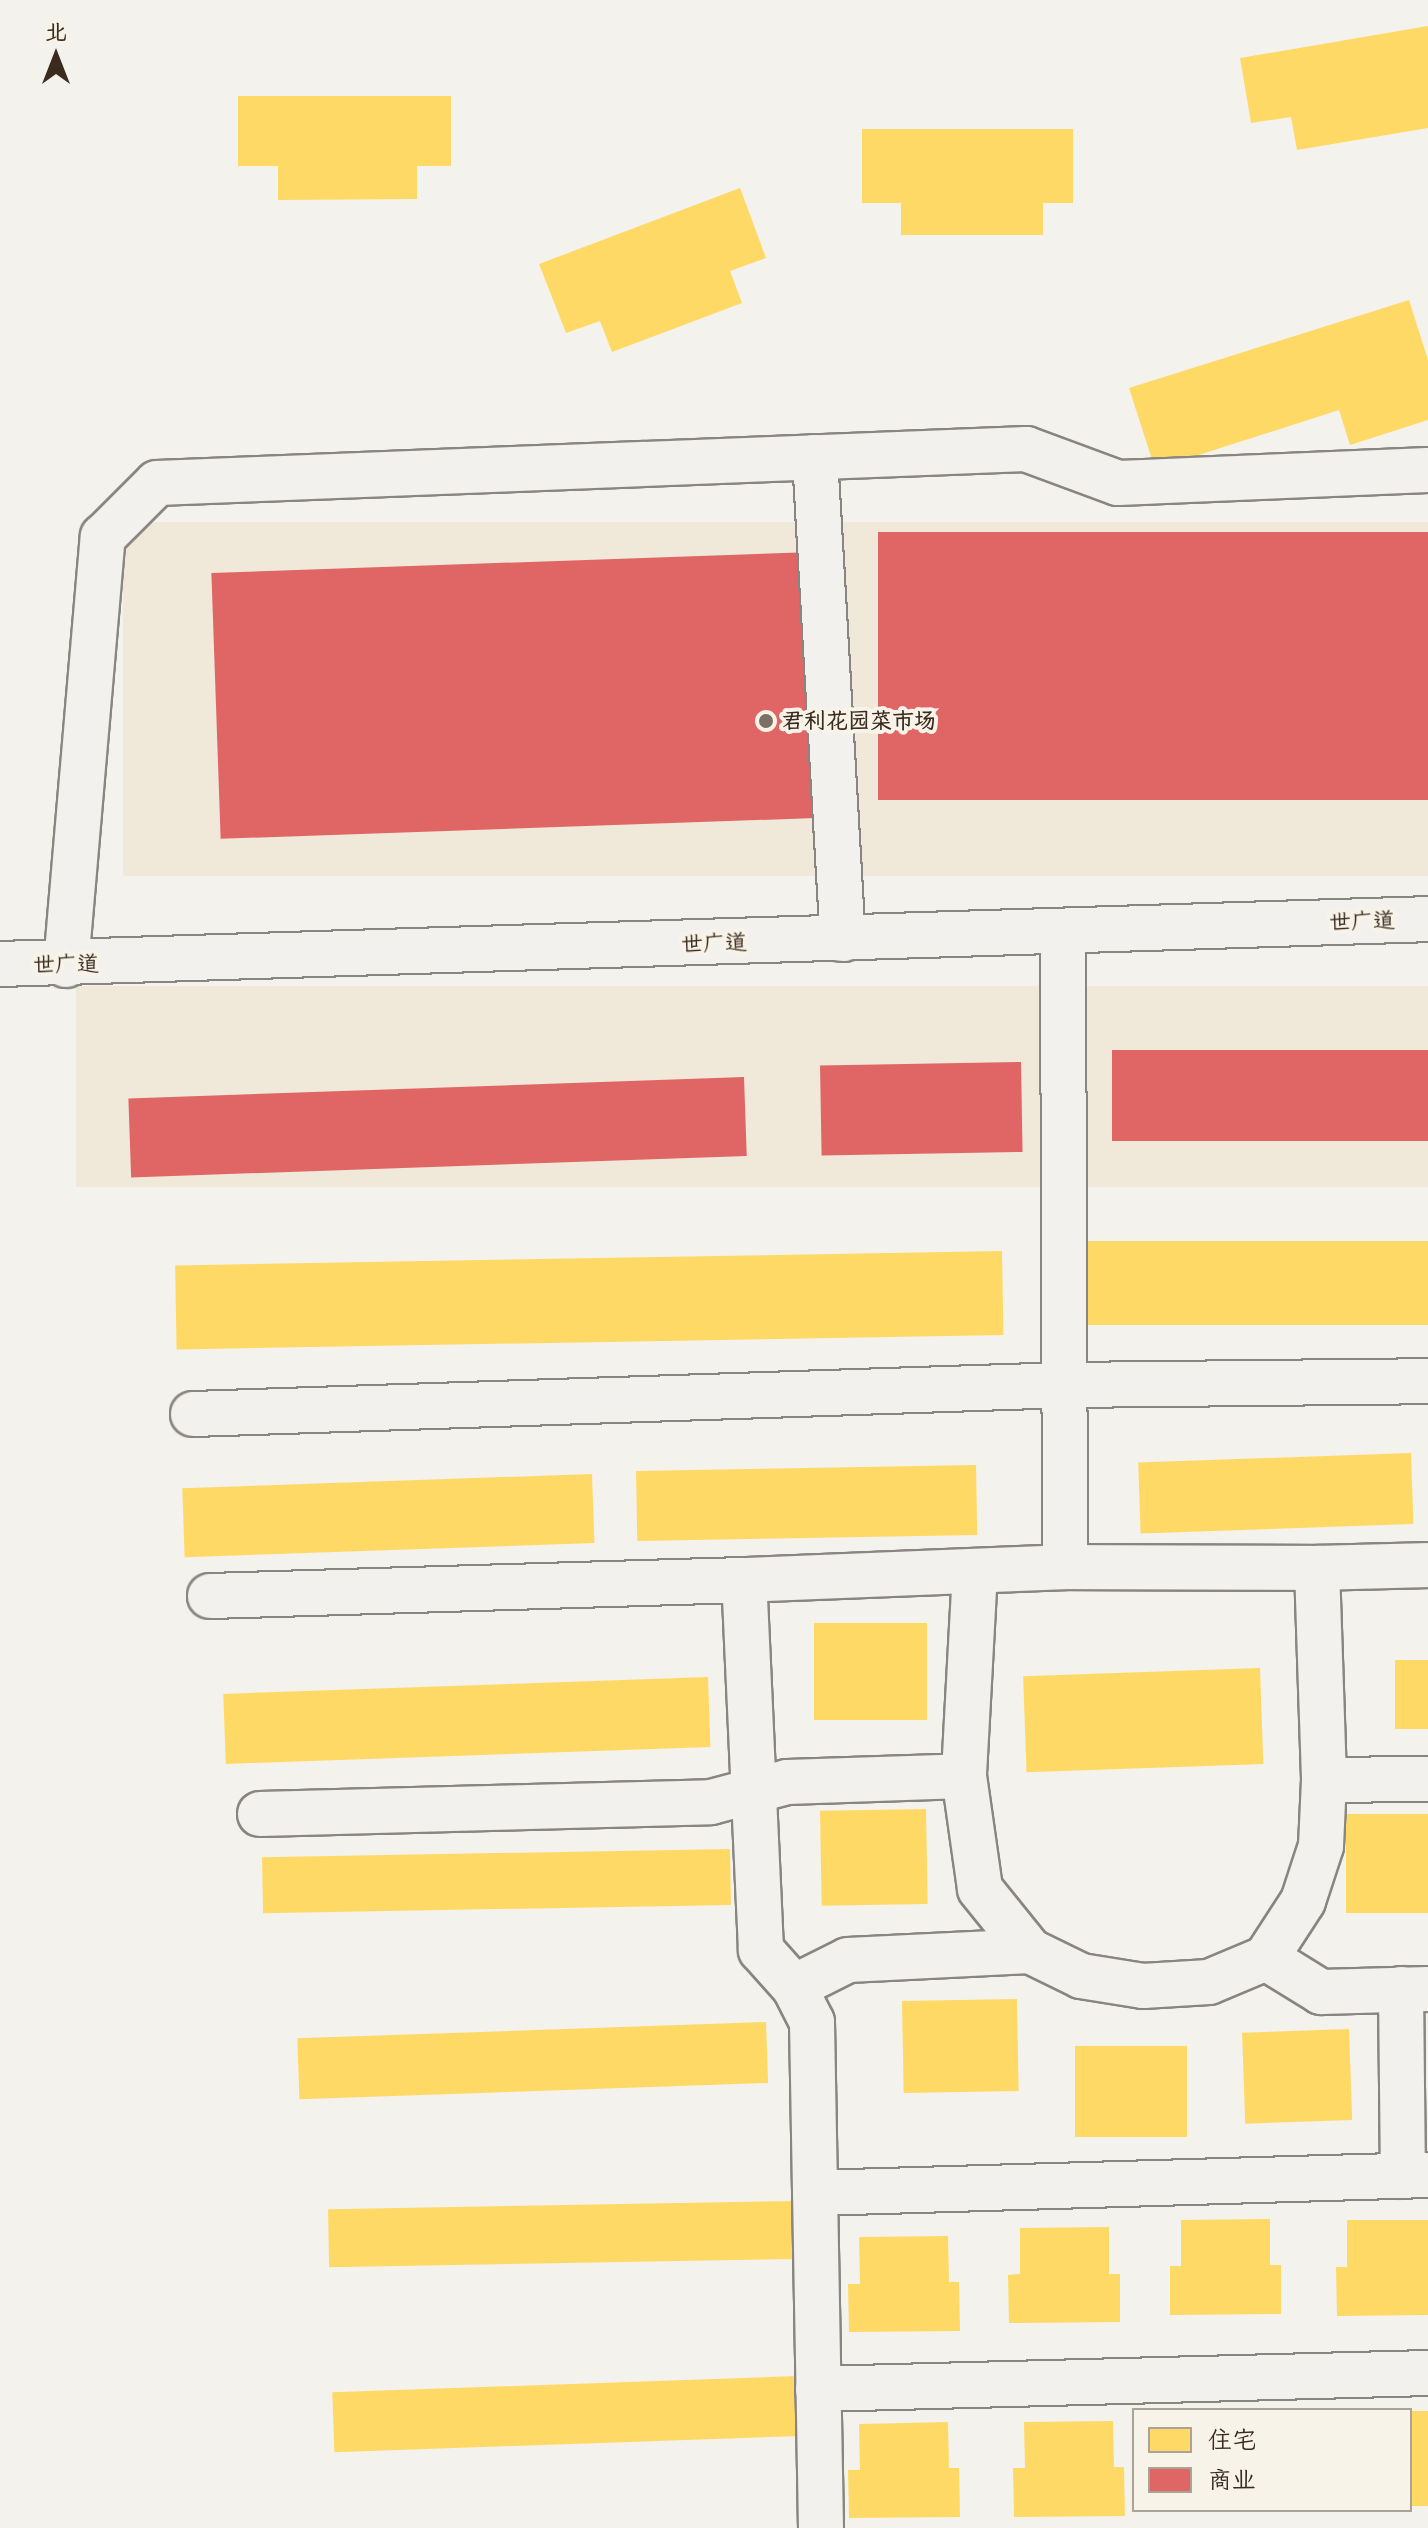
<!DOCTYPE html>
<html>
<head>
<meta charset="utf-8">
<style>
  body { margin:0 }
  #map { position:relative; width:1428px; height:2528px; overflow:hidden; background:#f4f2ec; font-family:Sriracha,"LXGW WenKai TC",sans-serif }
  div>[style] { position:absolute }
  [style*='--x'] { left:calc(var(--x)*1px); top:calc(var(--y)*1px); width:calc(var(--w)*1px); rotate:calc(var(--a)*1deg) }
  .built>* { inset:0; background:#f0e9da; transform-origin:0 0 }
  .homes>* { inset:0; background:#ffd966; transform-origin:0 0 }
  .shops>* { inset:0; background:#e06666; transform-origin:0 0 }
  .roads { filter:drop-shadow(2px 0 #898580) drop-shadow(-2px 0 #898580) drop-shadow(0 2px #898580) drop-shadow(0 -2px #898580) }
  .minor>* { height:44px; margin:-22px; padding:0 22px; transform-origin:22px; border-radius:22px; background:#f2f1ed }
  .dots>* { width:22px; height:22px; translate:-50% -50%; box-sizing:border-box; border:4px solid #f7f3e8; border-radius:50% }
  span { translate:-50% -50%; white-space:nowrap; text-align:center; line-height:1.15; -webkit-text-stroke:8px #f7f3e8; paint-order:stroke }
  .poi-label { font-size:22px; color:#3b2a1e; font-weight:700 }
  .left { translate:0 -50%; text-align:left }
  .street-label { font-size:22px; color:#3b2a1e }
  .legend { position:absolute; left:1132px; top:2408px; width:280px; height:104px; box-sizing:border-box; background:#f7f3e8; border:2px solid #aca397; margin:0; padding:10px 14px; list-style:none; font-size:24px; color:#3b2a1e }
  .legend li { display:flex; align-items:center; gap:16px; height:40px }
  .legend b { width:40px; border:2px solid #aca397 }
  .north { position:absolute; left:16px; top:16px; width:80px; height:80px; -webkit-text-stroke:6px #f7f3e8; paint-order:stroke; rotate:0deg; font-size:22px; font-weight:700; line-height:32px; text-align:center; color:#3b2a1e }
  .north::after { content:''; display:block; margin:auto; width:28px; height:36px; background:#3b2a1e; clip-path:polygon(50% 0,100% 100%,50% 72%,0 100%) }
</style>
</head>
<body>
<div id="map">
  <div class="built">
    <div style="left:1428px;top:522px;width:354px;height:1305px;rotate:90deg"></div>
    <div style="left:1428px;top:986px;width:201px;height:1352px;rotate:90deg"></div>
  </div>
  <div class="homes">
    <div style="clip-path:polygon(1428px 26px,1428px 128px,1297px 150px,1291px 117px,1251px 123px,1240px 58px)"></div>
    <div style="clip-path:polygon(238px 96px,451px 96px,451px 166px,417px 166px,417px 199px,278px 200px,278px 166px,238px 166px)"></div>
    <div style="clip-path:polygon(862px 129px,1073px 129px,1073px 203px,1043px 203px,1043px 235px,901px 235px,901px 203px,862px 203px)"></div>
    <div style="clip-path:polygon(740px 188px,766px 258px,730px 271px,742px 303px,612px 352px,600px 321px,566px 333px,539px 264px)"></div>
    <div style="clip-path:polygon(1409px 300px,1428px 360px,1428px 420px,1350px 445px,1339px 410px,1155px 469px,1129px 388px)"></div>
    <div style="left:1428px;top:1241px;width:84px;height:348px;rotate:90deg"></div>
    <div style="left:1002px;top:1251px;width:84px;height:827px;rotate:89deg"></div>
    <div style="left:1411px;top:1453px;width:71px;height:273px;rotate:88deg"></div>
    <div style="left:976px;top:1465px;width:70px;height:340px;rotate:89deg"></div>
    <div style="left:592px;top:1474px;width:69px;height:410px;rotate:88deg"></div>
    <div style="left:927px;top:1623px;width:97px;height:113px;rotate:90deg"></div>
    <div style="left:1395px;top:1660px;width:33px;height:69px"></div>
    <div style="left:1260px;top:1668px;width:96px;height:237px;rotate:88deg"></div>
    <div style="left:708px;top:1677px;width:70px;height:485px;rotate:88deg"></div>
    <div style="left:926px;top:1809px;width:95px;height:106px;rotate:89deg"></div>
    <div style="left:1428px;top:1814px;width:99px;height:82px;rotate:90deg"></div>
    <div style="left:730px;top:1849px;width:56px;height:468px;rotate:89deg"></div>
    <div style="left:1017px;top:1999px;width:92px;height:115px;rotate:89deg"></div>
    <div style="left:766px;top:2022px;width:61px;height:469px;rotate:88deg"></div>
    <div style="left:1349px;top:2029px;width:91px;height:107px;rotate:88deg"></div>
    <div style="left:1075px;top:2046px;width:112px;height:91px"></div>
    <div style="left:796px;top:2201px;width:58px;height:468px;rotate:89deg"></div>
    <div style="clip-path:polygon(1270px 2219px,1270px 2265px,1281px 2265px,1281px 2314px,1170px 2315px,1170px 2266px,1181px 2266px,1181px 2220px)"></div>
    <div style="clip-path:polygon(1347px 2220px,1428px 2220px,1428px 2315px,1337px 2316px,1336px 2267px,1347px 2267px)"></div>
    <div style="clip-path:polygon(1109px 2227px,1109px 2274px,1120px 2274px,1120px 2322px,1009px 2323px,1008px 2275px,1020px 2274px,1020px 2228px)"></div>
    <div style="clip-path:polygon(948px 2236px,949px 2282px,959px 2282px,960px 2331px,849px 2332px,848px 2284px,860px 2284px,859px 2237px)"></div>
    <div style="left:798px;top:2376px;width:60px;height:466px;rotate:88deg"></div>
    <div style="left:1410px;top:2411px;width:18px;height:95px"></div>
    <div style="clip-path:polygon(1113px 2421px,1114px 2467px,1124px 2467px,1125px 2516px,1014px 2517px,1013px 2468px,1025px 2468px,1024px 2422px)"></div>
    <div style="clip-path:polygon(948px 2422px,949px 2468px,959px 2468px,960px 2517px,849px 2518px,848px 2470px,860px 2470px,859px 2424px)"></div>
  </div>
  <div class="shops">
    <div style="left:1428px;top:532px;width:268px;height:550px;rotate:90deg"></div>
    <div style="left:813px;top:552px;width:266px;height:602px;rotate:88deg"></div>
    <div style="left:1428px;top:1050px;width:91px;height:316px;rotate:90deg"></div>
    <div style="left:1021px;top:1062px;width:90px;height:201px;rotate:89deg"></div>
    <div style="left:744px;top:1077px;width:79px;height:616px;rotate:88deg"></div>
  </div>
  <div class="roads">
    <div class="minor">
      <div style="--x:815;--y:457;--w:483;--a:86.7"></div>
      <div style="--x:0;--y:964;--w:1429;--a:-1.8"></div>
      <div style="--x:66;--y:965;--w:430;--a:-85.1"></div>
      <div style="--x:103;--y:537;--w:76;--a:-45"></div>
      <div style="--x:157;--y:483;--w:870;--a:-2.24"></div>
      <div style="--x:1026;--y:449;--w:98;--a:20.3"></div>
      <div style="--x:1118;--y:483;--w:310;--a:-2.4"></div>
      <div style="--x:193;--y:1414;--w:872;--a:-1.9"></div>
      <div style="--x:1065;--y:1385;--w:363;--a:-0.6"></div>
      <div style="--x:1065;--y:1567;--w:252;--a:0.2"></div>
      <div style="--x:1317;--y:1568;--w:212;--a:88.1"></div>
      <div style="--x:1324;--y:1780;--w:104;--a:-0.6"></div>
      <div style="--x:1317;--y:1568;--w:111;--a:-1.5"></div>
      <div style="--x:975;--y:1571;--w:205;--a:93.1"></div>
      <div style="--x:964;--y:1776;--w:114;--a:81.9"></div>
      <div style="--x:980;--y:1889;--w:80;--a:51.1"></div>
      <div style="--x:210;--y:1596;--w:534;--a:-1.72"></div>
      <div style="--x:260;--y:1814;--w:451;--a:-1.5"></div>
      <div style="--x:711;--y:1802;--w:79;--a:-14.7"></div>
      <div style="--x:787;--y:1782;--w:177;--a:-1.9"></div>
      <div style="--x:1266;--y:1958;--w:68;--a:-57"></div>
      <div style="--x:1303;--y:1901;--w:58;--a:-71.9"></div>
      <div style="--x:1321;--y:1846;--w:66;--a:-87.4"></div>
      <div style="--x:794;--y:1987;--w:60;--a:-26.6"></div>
      <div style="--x:848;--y:1960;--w:182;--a:-2.8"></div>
      <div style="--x:1030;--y:1951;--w:57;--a:26.1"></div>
      <div style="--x:1081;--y:1976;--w:63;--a:9.2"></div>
      <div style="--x:1143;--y:1986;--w:66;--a:-3.5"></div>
      <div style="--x:1209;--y:1982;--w:62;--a:-22.8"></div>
      <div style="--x:1266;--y:1958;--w:65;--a:31.7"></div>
      <div style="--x:1321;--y:1992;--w:107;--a:-1.6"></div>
      <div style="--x:1401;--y:1989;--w:187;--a:89.4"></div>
      <div style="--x:815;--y:2193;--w:613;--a:-1.68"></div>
      <div style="--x:818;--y:2389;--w:610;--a:-1.5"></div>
      <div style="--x:821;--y:2528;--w:506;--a:-91.02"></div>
      <div style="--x:812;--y:2022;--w:39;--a:-117"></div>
      <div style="--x:794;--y:1987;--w:50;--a:-131.7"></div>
      <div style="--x:761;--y:1950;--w:370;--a:-92.6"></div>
      <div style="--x:744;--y:1580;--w:321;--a:-2.3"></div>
      <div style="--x:1065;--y:1567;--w:636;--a:-90.18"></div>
    </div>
  </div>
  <div class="dots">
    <div style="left:766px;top:721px;background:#7c7066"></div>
  </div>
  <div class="poi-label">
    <span class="left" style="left:782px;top:721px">君利花园菜市场</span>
  </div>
  <div class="street-label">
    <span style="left:1362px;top:921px;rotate:-2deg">世广道</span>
    <span style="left:714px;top:943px;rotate:-2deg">世广道</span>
    <span style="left:66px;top:964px;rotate:-1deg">世广道</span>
  </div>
  <ul class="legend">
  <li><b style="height:22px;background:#ffd966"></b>住宅</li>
  <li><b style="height:22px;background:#e06666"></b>商业</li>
  </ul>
  <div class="north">北</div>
</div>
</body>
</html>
